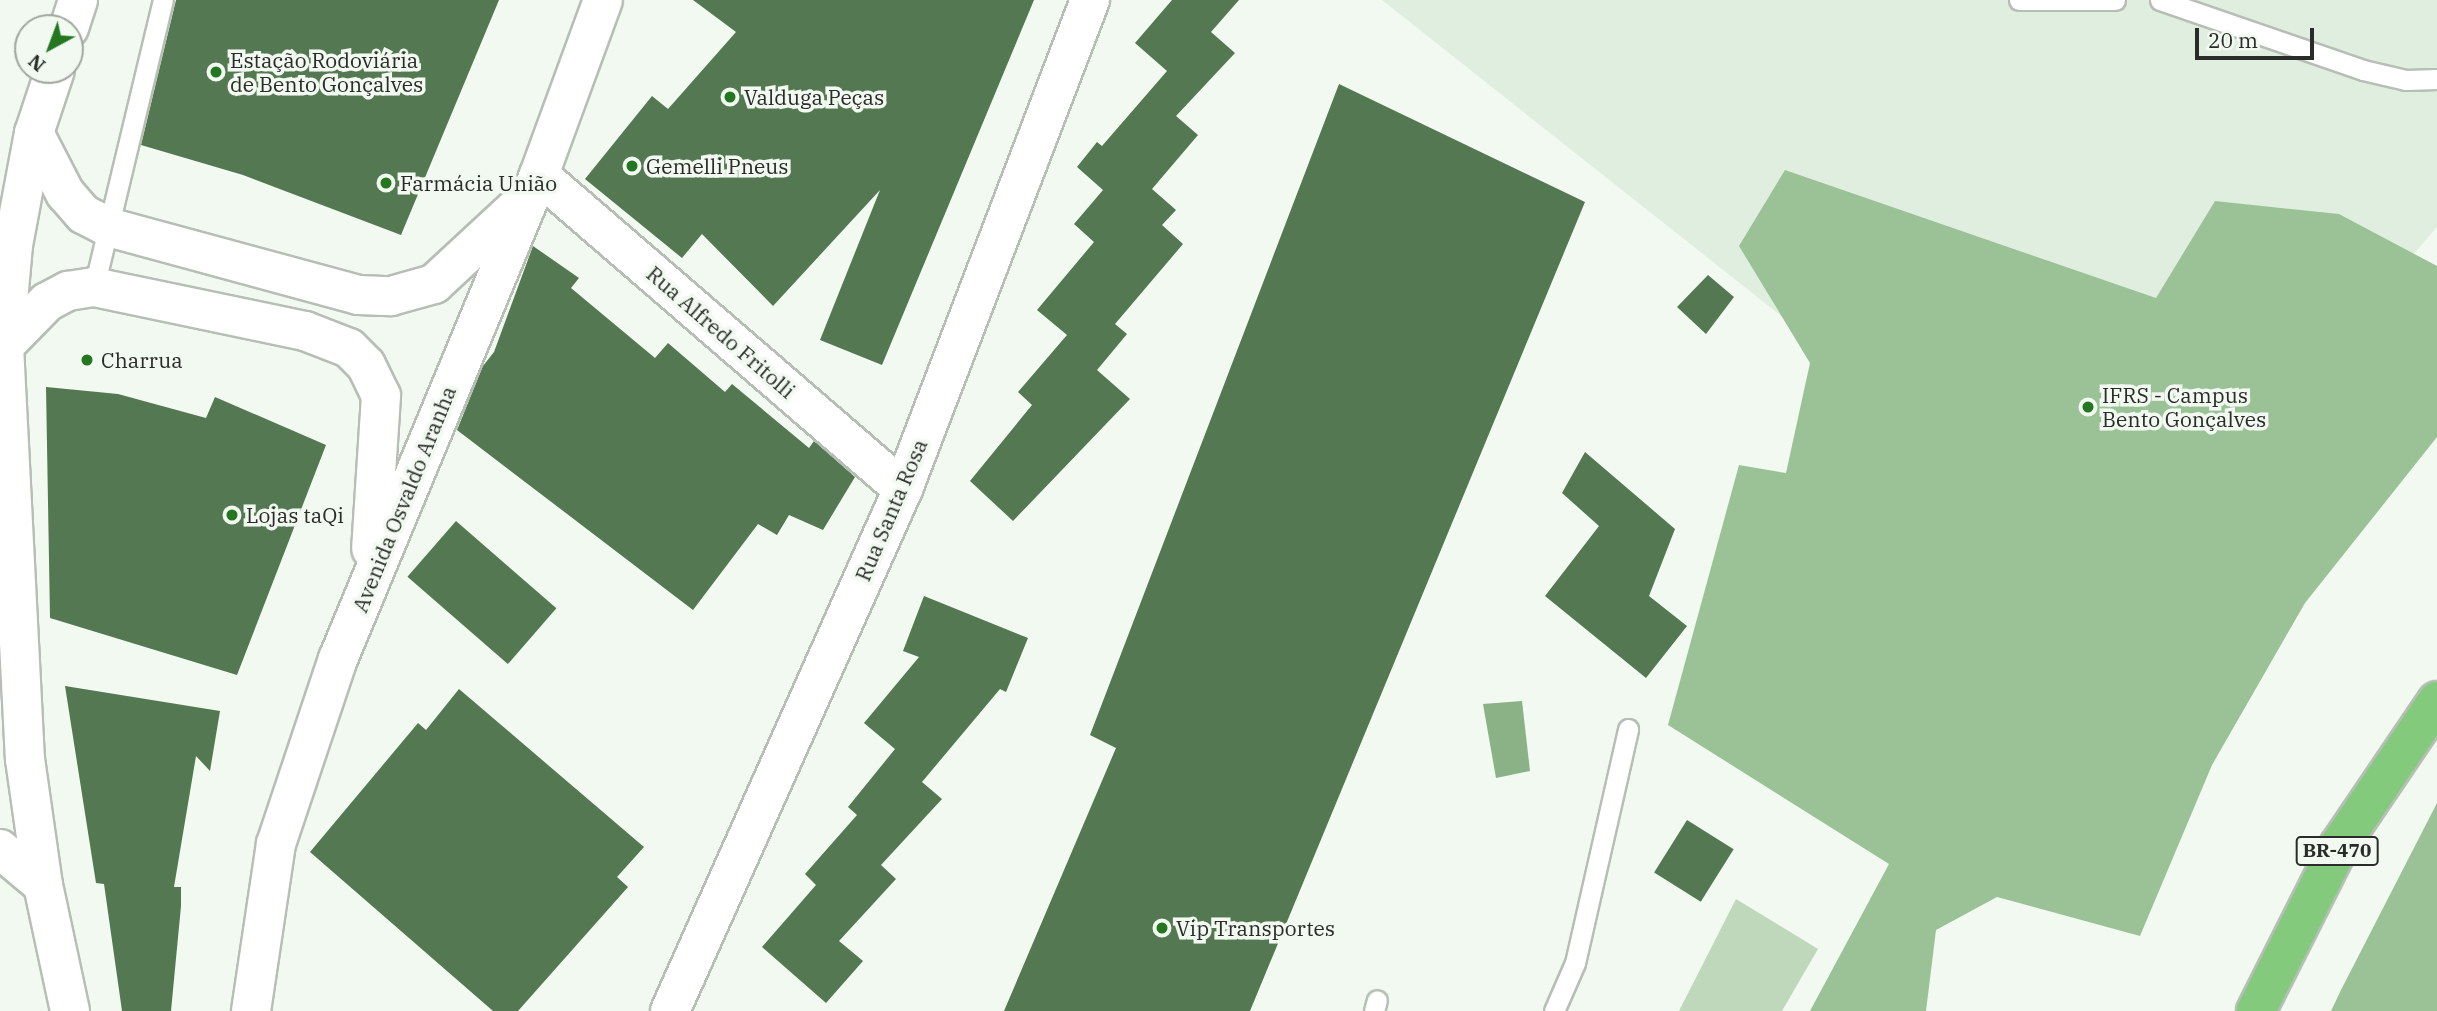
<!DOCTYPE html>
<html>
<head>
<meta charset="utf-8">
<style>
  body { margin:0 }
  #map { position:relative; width:2437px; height:1011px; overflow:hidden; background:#f1f9f0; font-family:"IBM Plex Serif",serif }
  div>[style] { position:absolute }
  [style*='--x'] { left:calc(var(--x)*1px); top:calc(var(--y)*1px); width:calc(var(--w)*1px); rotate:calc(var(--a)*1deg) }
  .built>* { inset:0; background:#e0eedf }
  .green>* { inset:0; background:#bfd8bc }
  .forest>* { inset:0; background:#9bc297 }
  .water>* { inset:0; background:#8bb287 }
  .building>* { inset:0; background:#547851; transform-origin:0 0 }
  .roads { filter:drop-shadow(2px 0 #b6beb5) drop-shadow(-2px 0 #b6beb5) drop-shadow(0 2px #b6beb5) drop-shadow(0 -2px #b6beb5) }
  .lane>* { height:19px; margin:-9.5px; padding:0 9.5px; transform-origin:9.5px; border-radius:9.5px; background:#fff }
  .street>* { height:38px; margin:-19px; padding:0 19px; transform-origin:19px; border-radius:19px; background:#fff }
  .secondary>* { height:38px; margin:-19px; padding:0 19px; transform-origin:19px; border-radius:19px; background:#fff }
  .highway>* { height:38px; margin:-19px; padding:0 19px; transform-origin:19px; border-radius:19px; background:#83ca7c }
  .dots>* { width:19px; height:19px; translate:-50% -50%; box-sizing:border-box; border:4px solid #f1f9f0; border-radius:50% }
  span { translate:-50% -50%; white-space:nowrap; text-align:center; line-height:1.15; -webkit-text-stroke:7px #f1f9f0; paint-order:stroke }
  .shield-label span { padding:2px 5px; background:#f1f9f0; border:2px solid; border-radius:5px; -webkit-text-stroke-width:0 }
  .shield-label { font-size:19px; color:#292c28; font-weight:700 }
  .poi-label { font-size:21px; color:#292c28 }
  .left { translate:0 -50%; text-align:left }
  .street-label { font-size:21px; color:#292c28 }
  .north { position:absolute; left:14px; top:14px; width:70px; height:70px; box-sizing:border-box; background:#f1f9f0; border:2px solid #a1a7a0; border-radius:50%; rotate:221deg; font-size:19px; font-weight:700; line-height:28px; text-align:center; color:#292c28 }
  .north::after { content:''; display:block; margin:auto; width:24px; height:32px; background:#247620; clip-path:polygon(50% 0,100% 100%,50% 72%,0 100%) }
  .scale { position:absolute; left:2195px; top:28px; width:119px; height:32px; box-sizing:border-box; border:4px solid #292c28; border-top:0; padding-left:9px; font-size:21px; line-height:24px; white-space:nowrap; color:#292c28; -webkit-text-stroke:5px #f1f9f0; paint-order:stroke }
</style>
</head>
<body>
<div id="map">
  <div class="built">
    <div style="clip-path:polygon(1382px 0,2437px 0,2437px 227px,2125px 588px)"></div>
  </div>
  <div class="green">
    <div style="clip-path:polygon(1736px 899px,1818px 949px,1782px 1011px,1679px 1011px)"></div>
  </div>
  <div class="forest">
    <div style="clip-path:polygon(1785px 170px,2156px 298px,2215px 201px,2339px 214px,2437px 266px,2437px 437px,2305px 603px,2212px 765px,2140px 936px,1997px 897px,1936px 930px,1926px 1011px,1810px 1011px,1889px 864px,1668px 725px,1739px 465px,1786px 473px,1810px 363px,1739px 246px)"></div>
    <div style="clip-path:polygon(2437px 803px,2437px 1011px,2331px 1011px,2341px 990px)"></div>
  </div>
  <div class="water">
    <div style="clip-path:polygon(1522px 701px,1530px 771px,1496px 778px,1483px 704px)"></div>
  </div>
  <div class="building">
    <div style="clip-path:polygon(176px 0,499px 0,401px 235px,243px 175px,141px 145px)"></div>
    <div style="clip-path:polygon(693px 0,1034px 0,882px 365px,820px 340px,880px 190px,773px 306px,702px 234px,682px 258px,585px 179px,652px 96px,668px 109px,736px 32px)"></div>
    <div style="clip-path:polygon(1172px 0,1239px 0,1211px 32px,1235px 53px,1176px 116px,1198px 135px,1152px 189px,1176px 210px,1162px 225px,1183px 244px,1115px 324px,1127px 334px,1097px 370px,1130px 399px,1013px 521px,970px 481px,1032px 405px,1018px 392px,1067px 335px,1037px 310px,1094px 242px,1074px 224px,1103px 190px,1077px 167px,1097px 142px,1102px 146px,1167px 71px,1135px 43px)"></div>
    <div style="clip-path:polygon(1339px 84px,1585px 202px,1250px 1011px,1004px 1011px,1116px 748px,1090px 735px)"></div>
    <div style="clip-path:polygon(533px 246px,579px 278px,571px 288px,655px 358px,668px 343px,725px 392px,732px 384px,809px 448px,814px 441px,855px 477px,823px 530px,789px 515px,777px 535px,758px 524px,693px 610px,457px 430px,483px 366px,494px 352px)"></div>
    <div style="clip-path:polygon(1708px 275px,1734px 297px,1706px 334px,1677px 307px)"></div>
    <div style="clip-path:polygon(46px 387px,118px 394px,206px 418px,215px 397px,326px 445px,237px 675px,50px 618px)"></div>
    <div style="clip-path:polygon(1585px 452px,1675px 529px,1649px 596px,1687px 626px,1646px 678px,1545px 596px,1599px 526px,1562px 493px)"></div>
    <div style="left:456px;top:521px;width:133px;height:74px;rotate:41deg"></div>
    <div style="clip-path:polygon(924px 596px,1028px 638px,1006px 692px,1000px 689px,922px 782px,942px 799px,881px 865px,896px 879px,839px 941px,863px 961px,826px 1003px,762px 947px,816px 885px,805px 874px,857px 815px,848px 807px,895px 749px,864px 723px,919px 657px,903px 651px)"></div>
    <div style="clip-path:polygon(65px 686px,220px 711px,210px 771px,196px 756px,174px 887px,181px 887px,181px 906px,171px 1011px,122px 1011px,104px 884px,96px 883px)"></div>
    <div style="clip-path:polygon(459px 689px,644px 847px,617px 877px,628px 887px,518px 1011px,493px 1011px,310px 852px,418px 723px,426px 730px)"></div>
    <div style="left:1687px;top:820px;width:55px;height:62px;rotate:32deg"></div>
  </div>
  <div class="roads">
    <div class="lane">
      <div style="--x:2019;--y:0;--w:96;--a:0"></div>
      <div style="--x:2160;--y:0;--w:215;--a:19"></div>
      <div style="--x:2363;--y:70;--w:44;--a:13.1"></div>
      <div style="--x:2406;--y:80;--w:31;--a:-2"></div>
      <div style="--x:94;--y:287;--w:295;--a:-76.5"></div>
      <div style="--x:1374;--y:1011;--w:11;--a:-75"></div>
      <div style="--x:1554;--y:1011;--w:52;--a:-66.4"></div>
      <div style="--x:1575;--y:963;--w:240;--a:-77.2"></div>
    </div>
    <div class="street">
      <div style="--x:539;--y:175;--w:481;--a:40.8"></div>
      <div style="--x:670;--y:1011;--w:572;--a:-65.95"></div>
      <div style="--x:903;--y:489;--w:524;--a:-69.07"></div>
    </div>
    <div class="secondary">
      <div style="--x:69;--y:28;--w:29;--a:-72"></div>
      <div style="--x:55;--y:70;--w:66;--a:108.4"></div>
      <div style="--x:34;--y:133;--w:114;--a:100.6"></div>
      <div style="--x:13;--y:245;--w:101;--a:95.1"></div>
      <div style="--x:4;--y:346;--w:414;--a:87.1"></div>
      <div style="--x:25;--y:759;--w:127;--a:81.9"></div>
      <div style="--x:43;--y:885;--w:129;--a:77.9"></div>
      <div style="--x:34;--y:133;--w:68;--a:62.7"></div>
      <div style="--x:65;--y:193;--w:28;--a:49"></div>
      <div style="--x:83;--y:214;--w:28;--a:27"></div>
      <div style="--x:108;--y:227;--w:259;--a:15.2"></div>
      <div style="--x:358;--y:295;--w:33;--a:2"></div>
      <div style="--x:391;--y:296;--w:45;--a:-15.6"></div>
      <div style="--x:434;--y:284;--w:110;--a:-42.8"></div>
      <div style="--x:4;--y:346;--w:62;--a:-45.7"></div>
      <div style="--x:47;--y:302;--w:24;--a:-28"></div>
      <div style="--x:68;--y:291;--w:26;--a:-9"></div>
      <div style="--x:94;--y:287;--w:216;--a:11.8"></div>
      <div style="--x:305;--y:331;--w:47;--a:21.1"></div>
      <div style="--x:349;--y:348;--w:24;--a:45"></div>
      <div style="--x:366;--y:365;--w:34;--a:64"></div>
      <div style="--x:381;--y:396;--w:153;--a:93.7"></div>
      <div style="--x:0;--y:849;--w:56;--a:39.9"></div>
      <div style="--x:251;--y:1011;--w:169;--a:-81.5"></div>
      <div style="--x:276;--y:844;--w:195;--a:-71.5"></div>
      <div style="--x:338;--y:659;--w:524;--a:-67.45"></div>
      <div style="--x:539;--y:175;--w:186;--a:-69.9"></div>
    </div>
    <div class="highway">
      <div style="--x:2256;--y:1011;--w:185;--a:-63.3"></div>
      <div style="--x:2339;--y:846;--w:175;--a:-55.9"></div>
    </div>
  </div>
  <div class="dots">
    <div style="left:216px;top:72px;background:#247620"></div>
    <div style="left:730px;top:97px;background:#247620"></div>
    <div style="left:632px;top:166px;background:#247620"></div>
    <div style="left:386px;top:183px;background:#247620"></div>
    <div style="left:87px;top:360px;background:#247620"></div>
    <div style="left:2088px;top:407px;background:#247620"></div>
    <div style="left:232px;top:515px;background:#247620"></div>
    <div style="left:1162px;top:928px;background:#247620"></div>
  </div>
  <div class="shield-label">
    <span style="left:2337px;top:851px">BR-470</span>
  </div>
  <div class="poi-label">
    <span class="left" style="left:230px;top:72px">Estação Rodoviária<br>de Bento Gonçalves</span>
    <span class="left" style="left:744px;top:97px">Valduga Peças</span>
    <span class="left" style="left:646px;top:166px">Gemelli Pneus</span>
    <span class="left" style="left:400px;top:183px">Farmácia União</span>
    <span class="left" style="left:101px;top:360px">Charrua</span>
    <span class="left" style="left:2102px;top:407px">IFRS - Campus<br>Bento Gonçalves</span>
    <span class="left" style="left:246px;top:515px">Lojas taQi</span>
    <span class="left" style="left:1176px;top:928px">Vip Transportes</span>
  </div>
  <div class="street-label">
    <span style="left:721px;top:332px;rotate:41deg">Rua Alfredo Fritolli</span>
    <span style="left:404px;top:499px;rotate:-68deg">Avenida Osvaldo Aranha</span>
    <span style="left:891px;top:510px;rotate:-67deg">Rua Santa Rosa</span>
  </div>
  <div class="north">N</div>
  <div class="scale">20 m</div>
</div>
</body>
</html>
